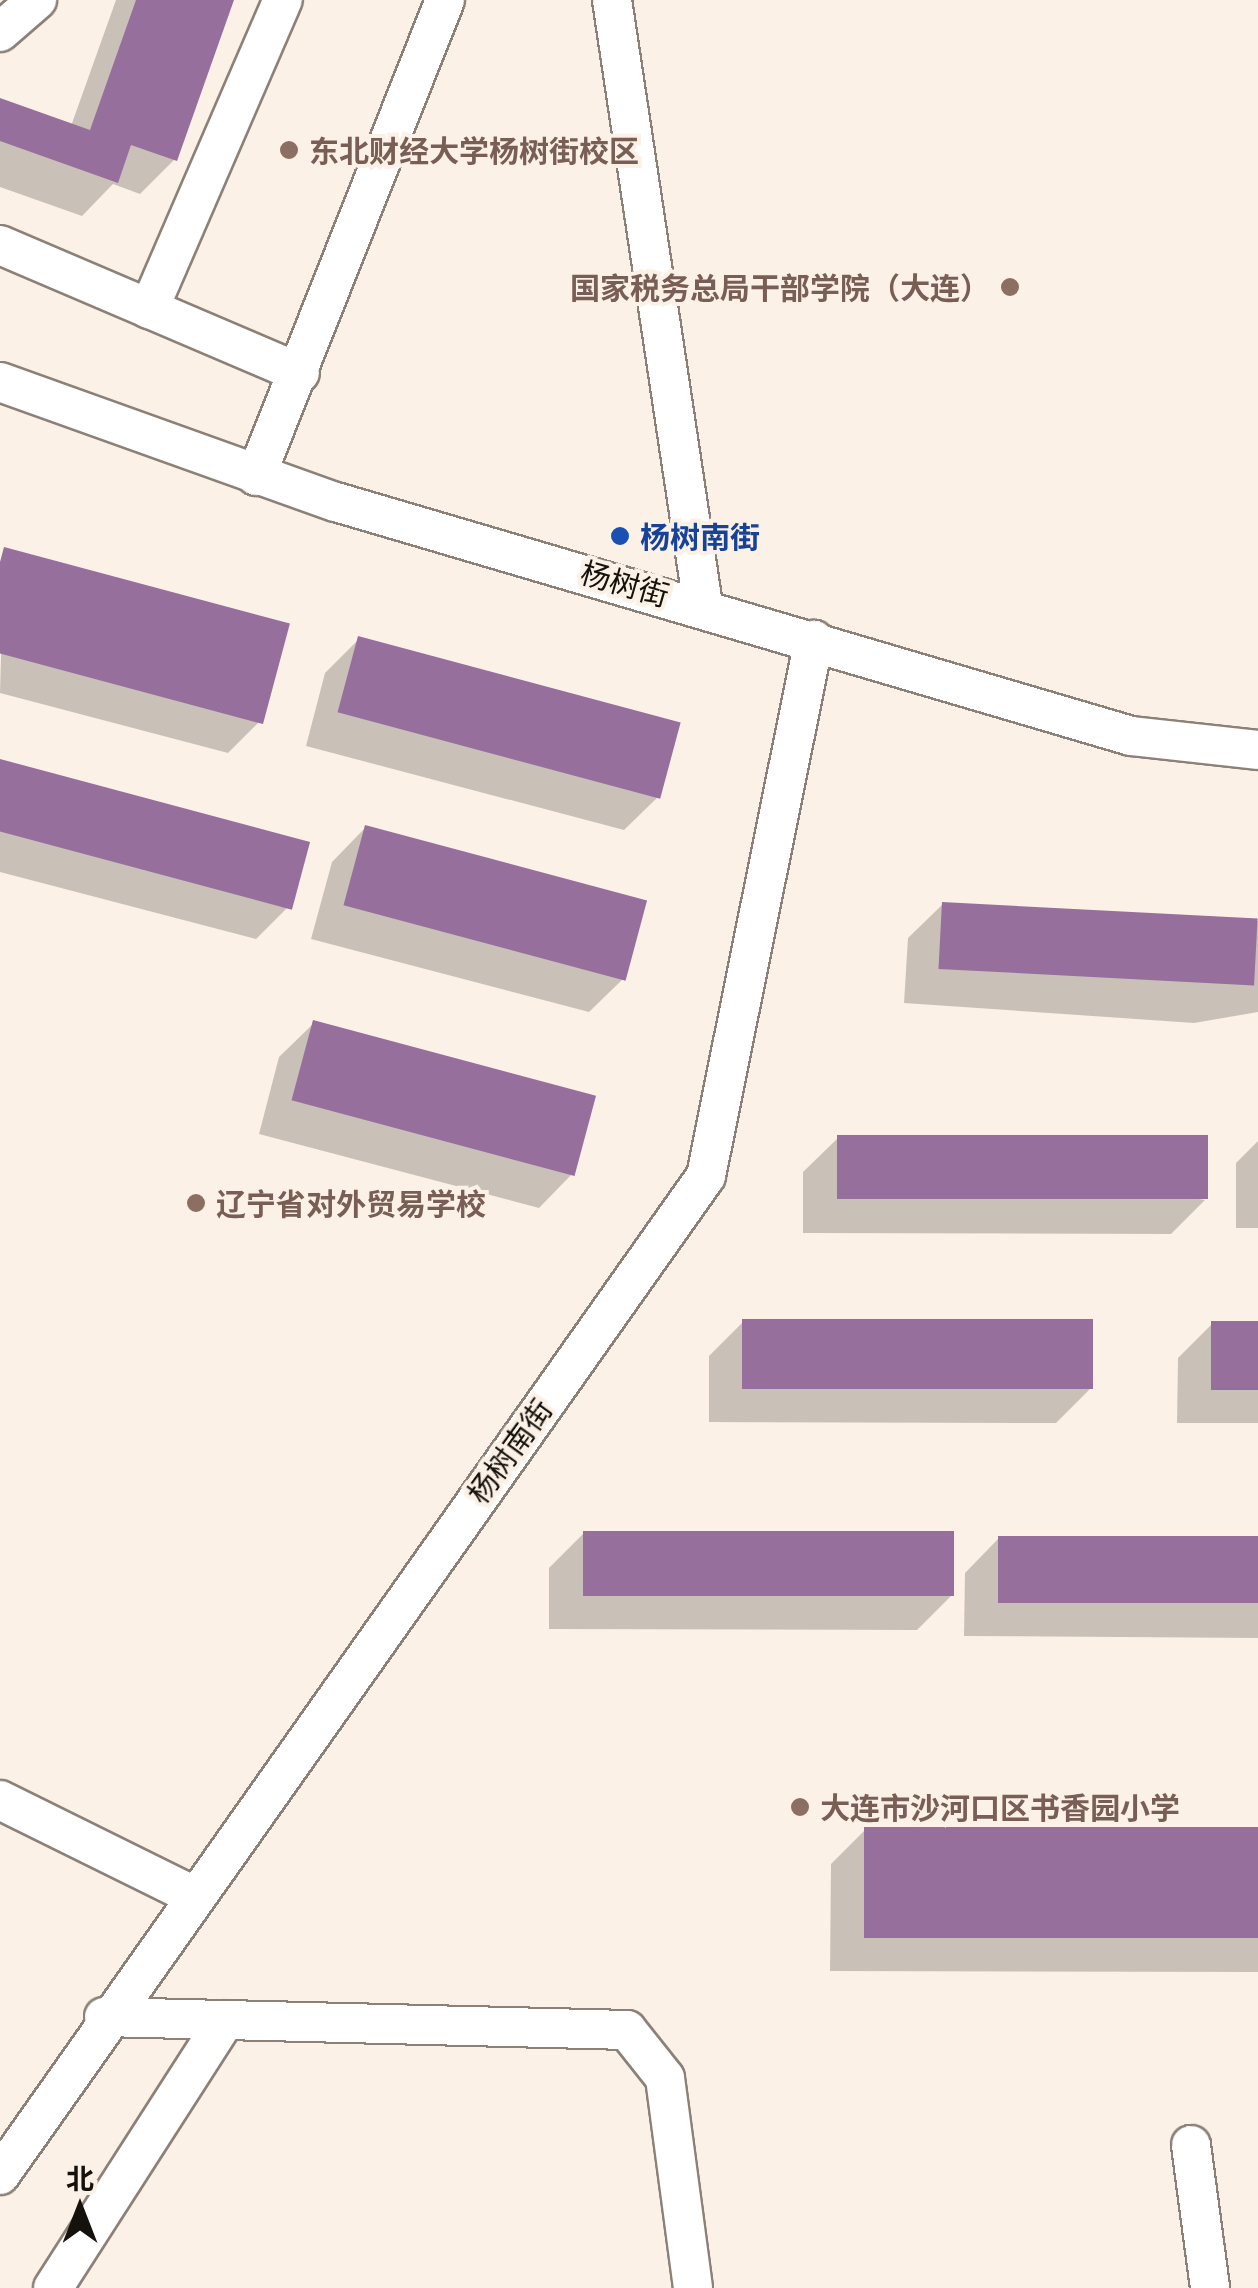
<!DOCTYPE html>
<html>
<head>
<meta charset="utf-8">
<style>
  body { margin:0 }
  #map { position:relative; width:1258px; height:2288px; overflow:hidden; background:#fcf1e6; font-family:"Exo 2","Noto Sans SC",sans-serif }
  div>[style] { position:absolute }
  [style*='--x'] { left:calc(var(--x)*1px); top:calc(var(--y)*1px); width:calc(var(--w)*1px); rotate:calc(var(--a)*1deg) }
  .shadow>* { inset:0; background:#0003 }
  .building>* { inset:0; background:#976f9d; transform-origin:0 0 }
  .roads { filter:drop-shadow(2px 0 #8b8178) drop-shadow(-2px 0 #8b8178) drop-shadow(0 2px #8b8178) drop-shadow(0 -2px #8b8178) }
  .minor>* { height:38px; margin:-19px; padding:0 19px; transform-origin:19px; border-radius:19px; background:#fff }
  .dots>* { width:28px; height:28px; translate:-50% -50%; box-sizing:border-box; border:5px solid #fcf1e6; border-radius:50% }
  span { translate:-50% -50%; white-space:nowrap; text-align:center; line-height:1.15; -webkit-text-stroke:8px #fcf1e6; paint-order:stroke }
  .education-label { font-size:30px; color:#785e54; font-weight:700 }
  .left { translate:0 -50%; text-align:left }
  .right { translate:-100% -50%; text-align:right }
  .transit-label { font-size:30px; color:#164399; font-weight:700 }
  .street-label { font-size:30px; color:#15110d }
  .north { position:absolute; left:30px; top:2158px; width:100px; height:100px; -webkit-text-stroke:8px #fcf1e6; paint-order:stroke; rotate:0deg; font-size:28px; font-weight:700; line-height:40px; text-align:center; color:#15110d }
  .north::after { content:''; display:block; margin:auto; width:35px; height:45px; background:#15110d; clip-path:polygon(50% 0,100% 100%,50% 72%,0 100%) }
</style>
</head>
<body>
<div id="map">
  <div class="shadow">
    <div style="clip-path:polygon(116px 0,231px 0,174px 160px,140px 194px,113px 184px,82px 216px,0 187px,0 101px,71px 126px)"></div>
    <div style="clip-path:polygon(4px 550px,262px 719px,228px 753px,0 693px)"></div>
    <div style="clip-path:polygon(359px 639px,659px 796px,624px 830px,306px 746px,325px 673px)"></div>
    <div style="clip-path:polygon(0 762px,290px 905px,256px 939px,0 872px)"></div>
    <div style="clip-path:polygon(366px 827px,624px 978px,589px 1012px,311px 939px,332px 862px)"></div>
    <div style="clip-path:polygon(943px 904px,1258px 921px,1258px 1012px,1194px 1023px,904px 1003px,908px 938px)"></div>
    <div style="clip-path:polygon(314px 1023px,573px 1173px,539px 1208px,259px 1134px,279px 1057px)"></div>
    <div style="clip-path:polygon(838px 1138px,1205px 1200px,1171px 1234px,803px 1233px,803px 1172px)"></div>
    <div style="clip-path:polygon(1258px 1141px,1258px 1228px,1236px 1228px,1236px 1163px)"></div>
    <div style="clip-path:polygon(743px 1322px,1090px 1389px,1056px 1423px,709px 1422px,709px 1356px)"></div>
    <div style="clip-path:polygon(1212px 1324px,1258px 1324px,1258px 1423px,1177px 1423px,1178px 1358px)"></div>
    <div style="clip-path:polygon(584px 1533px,951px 1596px,917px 1630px,549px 1629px,549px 1568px)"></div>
    <div style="clip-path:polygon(999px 1538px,1258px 1539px,1258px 1638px,964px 1636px,965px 1573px)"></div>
    <div style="clip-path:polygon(865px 1830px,1258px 1831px,1258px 1972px,830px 1971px,831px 1864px)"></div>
  </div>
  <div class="building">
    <div style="clip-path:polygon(136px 0,234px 0,177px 161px,131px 145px,118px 183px,0 141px,0 98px,90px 130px)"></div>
    <div style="left:4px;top:547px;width:296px;height:104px;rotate:15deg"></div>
    <div style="left:358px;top:636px;width:334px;height:79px;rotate:15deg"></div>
    <div style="left:0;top:759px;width:321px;height:70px;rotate:15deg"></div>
    <div style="left:365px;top:825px;width:292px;height:83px;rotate:15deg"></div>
    <div style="left:942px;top:902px;width:316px;height:67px;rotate:3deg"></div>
    <div style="left:313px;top:1020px;width:293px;height:83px;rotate:15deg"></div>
    <div style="left:837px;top:1135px;width:371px;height:64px"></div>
    <div style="left:742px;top:1319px;width:351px;height:70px"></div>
    <div style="left:1211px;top:1321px;width:47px;height:69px"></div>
    <div style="left:583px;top:1531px;width:371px;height:65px"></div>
    <div style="left:998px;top:1536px;width:260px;height:67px"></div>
    <div style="left:864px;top:1827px;width:394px;height:111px"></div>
  </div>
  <div class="roads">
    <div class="minor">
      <div style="--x:612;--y:0;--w:612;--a:81.45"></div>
      <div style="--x:0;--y:32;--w:49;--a:-40.9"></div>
      <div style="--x:0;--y:245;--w:326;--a:23.1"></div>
      <div style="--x:149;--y:309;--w:337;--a:-66.6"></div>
      <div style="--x:0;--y:382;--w:357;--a:19.7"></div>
      <div style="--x:336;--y:502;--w:829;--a:16.4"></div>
      <div style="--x:1131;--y:736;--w:128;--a:6.3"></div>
      <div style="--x:256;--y:476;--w:512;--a:-68.34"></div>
      <div style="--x:0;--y:1800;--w:214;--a:26.3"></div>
      <div style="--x:104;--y:2017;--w:523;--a:1.42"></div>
      <div style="--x:627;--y:2030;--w:61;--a:51.6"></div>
      <div style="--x:665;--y:2078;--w:212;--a:82.4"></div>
      <div style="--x:1191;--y:2145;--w:144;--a:82.4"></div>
      <div style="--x:0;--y:2175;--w:1223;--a:-54.75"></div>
      <div style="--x:706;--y:1176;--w:547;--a:-78.61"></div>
      <div style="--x:53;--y:2288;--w:318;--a:-57.3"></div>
    </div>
  </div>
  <div class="dots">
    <div style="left:289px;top:150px;background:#8d6e63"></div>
    <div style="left:1010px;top:287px;background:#8d6e63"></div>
    <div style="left:620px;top:536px;background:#1a4fb4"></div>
    <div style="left:196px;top:1203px;background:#8d6e63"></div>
    <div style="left:800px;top:1807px;background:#8d6e63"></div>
  </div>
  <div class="education-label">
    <span class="left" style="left:309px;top:150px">东北财经大学杨树街校区</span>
    <span class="right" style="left:990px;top:287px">国家税务总局干部学院（大连）</span>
    <span class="left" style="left:216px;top:1203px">辽宁省对外贸易学校</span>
    <span class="left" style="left:820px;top:1807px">大连市沙河口区书香园小学</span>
  </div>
  <div class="transit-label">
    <span class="left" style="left:640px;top:536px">杨树南街</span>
  </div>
  <div class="street-label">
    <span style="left:625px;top:583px;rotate:16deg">杨树街</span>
    <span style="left:509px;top:1451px;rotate:-54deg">杨树南街</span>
  </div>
  <div class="north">北</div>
</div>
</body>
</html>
